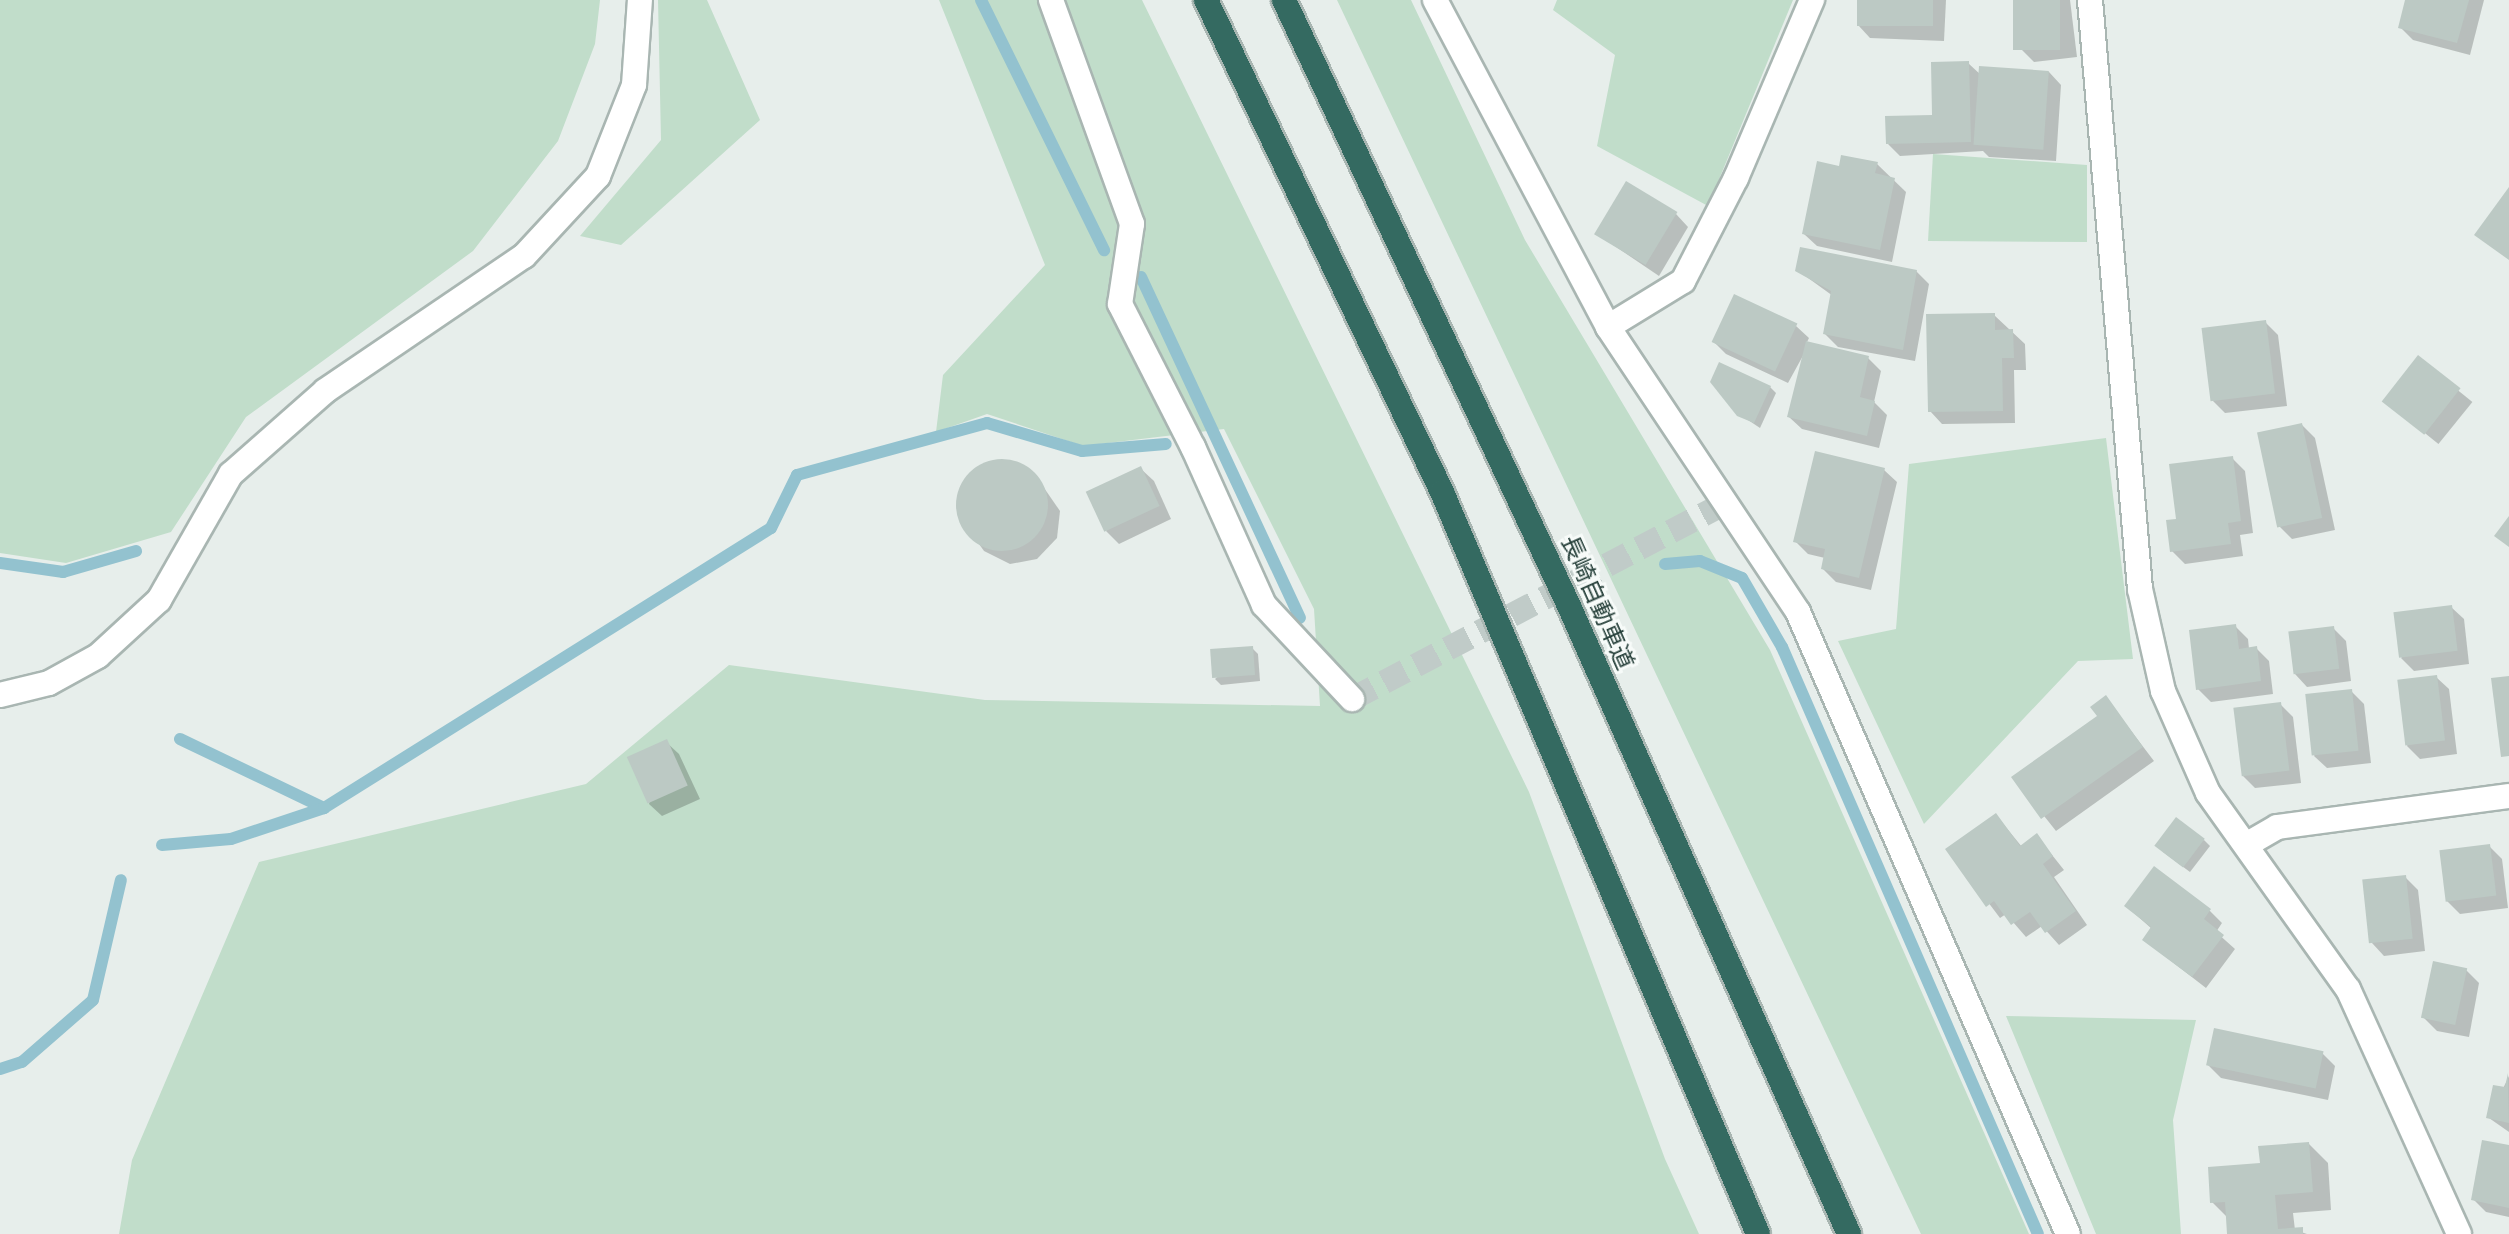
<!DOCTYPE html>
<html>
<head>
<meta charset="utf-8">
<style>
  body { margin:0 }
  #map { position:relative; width:2509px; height:1234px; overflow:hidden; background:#e7eeeb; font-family:Signika,"Noto Sans JP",sans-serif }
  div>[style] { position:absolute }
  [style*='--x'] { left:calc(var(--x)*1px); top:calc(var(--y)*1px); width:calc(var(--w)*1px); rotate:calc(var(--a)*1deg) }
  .green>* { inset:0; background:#c1ddca }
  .shadow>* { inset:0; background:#0003; transform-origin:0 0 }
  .stream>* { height:12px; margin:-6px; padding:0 6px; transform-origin:6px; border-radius:6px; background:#93c2cf }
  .building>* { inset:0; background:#bcc9c4; transform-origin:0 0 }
  .round { border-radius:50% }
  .minor-tunnel>* { height:24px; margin-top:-12px; transform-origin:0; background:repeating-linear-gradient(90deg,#c0cbc8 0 24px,transparent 0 36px) }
  .roads { filter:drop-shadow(2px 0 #a9b6b2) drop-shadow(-2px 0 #a9b6b2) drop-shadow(0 2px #a9b6b2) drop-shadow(0 -2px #a9b6b2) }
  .minor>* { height:24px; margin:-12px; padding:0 12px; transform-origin:12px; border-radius:12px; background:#fff }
  .motorway>* { height:24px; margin:-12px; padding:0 12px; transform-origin:12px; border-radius:12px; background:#346a61 }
  span { translate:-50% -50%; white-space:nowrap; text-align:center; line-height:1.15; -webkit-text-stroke:6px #f7fbf9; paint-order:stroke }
  .street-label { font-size:24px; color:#26403a }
</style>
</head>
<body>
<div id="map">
  <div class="green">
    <div style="clip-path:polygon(0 0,600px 0,595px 44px,558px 141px,473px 251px,246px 417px,171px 532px,66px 563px,0 553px)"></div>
    <div style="clip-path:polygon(658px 0,707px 0,760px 120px,621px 245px,580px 236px,661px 140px)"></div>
    <div style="clip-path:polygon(939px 0,1142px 0,1529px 792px,1665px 1159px,1699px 1234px,119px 1234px,132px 1160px,259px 862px,586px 784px,729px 665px,985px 700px,1320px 706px,1314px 609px,1224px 429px,1083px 446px,987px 414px,936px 432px,943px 375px,1045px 265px)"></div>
    <div style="clip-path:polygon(1337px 0,1411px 0,1525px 240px,1770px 650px,2029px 1234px,1921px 1234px)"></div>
    <div style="clip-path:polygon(1557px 0,1793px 0,1708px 206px,1597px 146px,1615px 55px,1553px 10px)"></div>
    <div style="clip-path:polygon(1933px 154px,2087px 165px,2087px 242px,1928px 241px)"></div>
    <div style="clip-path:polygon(2106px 438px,2133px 659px,2078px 661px,1924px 824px,1838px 641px,1896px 629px,1909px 464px)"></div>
    <div style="clip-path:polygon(2006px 1016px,2196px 1020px,2173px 1120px,2181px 1234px,2096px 1234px)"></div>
  </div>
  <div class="shadow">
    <div style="clip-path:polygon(1859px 0,1946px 0,1944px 41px,1870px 38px,1858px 25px)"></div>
    <div style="clip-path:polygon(2015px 0,2070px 0,2077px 57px,2034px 62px,2021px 49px)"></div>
    <div style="clip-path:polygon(2407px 0,2484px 0,2470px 55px,2413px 40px,2400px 27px)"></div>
    <div style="clip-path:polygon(1968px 63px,1981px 75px,2049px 72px,2061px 85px,2056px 161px,1989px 157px,1983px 151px,1900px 156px,1888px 144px,1934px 117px)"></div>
    <div style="clip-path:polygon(1877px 164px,1906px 192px,1892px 262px,1817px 246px,1804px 234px,1840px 168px)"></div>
    <div style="clip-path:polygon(1676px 214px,1688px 227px,1659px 276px,1597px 234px)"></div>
    <div style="clip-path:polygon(1797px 270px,1916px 271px,1929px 284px,1915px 361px,1838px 347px,1825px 334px,1833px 296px)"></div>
    <div style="clip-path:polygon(1994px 315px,2025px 344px,2026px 370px,2014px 370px,2015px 423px,1942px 424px,1930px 411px)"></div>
    <div style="clip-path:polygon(2265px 322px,2278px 335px,2287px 406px,2225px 413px,2212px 400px)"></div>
    <div style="clip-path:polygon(1796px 326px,1809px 338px,1806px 344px,1868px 358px,1881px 371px,1874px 402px,1887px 415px,1879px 448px,1802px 429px,1789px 417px,1805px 352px,1788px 383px,1726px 354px,1714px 342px)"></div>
    <div style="left:2418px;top:358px;width:70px;height:54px;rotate:39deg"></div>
    <div style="clip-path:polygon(1770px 387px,1776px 393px,1760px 428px,1739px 414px)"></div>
    <div style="clip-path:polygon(2302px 425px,2315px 438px,2335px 530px,2292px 539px,2279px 526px)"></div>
    <div style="clip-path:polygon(2232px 458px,2245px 471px,2253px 533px,2240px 535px,2243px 556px,2185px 564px,2172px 551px,2178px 521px)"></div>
    <div style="clip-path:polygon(1008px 460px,1033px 472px,1060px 511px,1057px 538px,1037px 559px,1010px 564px,984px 551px,957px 513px,961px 485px,981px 465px)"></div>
    <div style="clip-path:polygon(1141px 469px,1154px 481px,1171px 519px,1119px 544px,1106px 531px)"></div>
    <div style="clip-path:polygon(1884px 470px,1897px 482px,1871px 590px,1836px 582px,1823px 569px,1825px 558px,1808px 554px,1795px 541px)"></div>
    <div style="clip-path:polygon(2451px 607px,2464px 619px,2469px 664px,2414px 671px,2401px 658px)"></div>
    <div style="clip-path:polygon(2235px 626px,2248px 639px,2249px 649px,2256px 648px,2269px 661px,2273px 694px,2211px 702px,2198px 689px)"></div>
    <div style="clip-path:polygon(2333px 628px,2346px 641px,2351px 681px,2307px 687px,2295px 674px)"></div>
    <div style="clip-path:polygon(1252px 648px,1258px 654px,1260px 681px,1221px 685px,1215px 679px)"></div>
    <div style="clip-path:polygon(2436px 677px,2449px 689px,2457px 754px,2420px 759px,2407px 746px)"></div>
    <div style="clip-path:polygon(2351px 691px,2364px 704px,2371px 763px,2327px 768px,2314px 756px)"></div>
    <div style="clip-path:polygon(2106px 698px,2154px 761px,2056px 831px,2014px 778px,2100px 717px)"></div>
    <div style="clip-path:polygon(2280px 704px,2293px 717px,2301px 783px,2255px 788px,2243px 776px)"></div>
    <div style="clip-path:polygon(666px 742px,679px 754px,700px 799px,662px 816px,649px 804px)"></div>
    <div style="clip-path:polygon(1996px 815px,2022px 847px,2037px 836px,2064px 870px,2054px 877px,2087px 925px,2059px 945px,2042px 926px,2026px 937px,2006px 914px,2000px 918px,1948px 849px)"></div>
    <div style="clip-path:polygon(2204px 840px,2210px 846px,2190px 872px,2163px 852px)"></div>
    <div style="clip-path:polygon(2489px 846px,2502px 859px,2508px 908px,2460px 914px,2447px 901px)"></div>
    <div style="clip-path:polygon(2405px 877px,2418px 890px,2425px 951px,2384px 956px,2372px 943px)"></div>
    <div style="clip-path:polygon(2126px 906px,2210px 911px,2222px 923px,2216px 932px,2235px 949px,2206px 988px,2144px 940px,2152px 929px)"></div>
    <div style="clip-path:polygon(2466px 970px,2479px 983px,2469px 1037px,2437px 1031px,2424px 1018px)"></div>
    <div style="clip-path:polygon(2322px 1053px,2335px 1066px,2328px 1100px,2221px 1078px,2208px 1065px)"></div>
    <div style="clip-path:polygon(2509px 1076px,2509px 1132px,2489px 1118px)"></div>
    <div style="clip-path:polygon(2309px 1144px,2328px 1163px,2331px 1210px,2293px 1213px,2295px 1230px,2307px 1234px,2229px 1234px,2228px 1218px,2212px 1202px,2263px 1165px)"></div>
    <div style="clip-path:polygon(2509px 1147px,2509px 1217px,2486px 1212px,2473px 1199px)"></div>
  </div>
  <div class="stream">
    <div style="--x:981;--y:0;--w:279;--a:63.8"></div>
    <div style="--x:1141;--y:277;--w:376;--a:65"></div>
    <div style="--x:0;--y:563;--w:64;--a:8.1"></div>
    <div style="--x:63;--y:572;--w:76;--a:-16"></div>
    <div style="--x:1665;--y:564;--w:35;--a:-5"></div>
    <div style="--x:1700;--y:561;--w:45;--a:22"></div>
    <div style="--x:1742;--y:578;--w:80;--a:59.9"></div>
    <div style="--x:1782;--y:647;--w:640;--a:66.44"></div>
    <div style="--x:180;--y:739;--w:160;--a:25.6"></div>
    <div style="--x:162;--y:845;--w:69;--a:-5"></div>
    <div style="--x:231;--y:839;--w:98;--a:-18.4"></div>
    <div style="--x:324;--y:808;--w:527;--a:-32.06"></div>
    <div style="--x:771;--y:528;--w:59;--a:-63.9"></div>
    <div style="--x:797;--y:475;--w:197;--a:-15.3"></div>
    <div style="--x:987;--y:423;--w:99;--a:16.4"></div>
    <div style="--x:1082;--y:451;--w:84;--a:-4.8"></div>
    <div style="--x:0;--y:1069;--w:23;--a:-18"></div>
    <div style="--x:22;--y:1062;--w:94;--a:-41.1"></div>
    <div style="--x:93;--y:1000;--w:123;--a:-76.9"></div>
  </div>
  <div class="building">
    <div style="left:1857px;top:0;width:76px;height:26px"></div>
    <div style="left:2013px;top:0;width:47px;height:50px"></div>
    <div style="clip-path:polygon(2405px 0,2469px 0,2457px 43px,2398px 28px)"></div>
    <div style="clip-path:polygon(1969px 61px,1971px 142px,1886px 144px,1885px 116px,1932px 115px,1931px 62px)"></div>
    <div style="left:1979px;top:66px;width:70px;height:79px;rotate:4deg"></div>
    <div style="clip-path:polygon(1841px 155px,1878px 162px,1875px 173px,1895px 178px,1880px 250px,1802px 234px,1817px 161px,1839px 166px)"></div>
    <div style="left:1626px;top:181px;width:60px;height:62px;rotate:31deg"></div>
    <div style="clip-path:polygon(2509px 187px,2509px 260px,2474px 235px)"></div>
    <div style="clip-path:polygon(1800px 247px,1917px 270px,1903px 350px,1823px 334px,1831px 291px,1795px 271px)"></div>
    <div style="left:1734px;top:294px;width:70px;height:53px;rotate:25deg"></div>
    <div style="clip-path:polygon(1995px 313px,1995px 330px,2013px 329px,2014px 358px,2002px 358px,2003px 411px,1928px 412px,1926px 314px)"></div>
    <div style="left:2266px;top:320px;width:74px;height:65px;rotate:83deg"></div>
    <div style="clip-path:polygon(1806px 341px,1869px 356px,1860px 397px,1875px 401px,1867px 436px,1787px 417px)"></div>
    <div style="left:2418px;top:355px;width:54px;height:59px;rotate:38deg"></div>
    <div style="clip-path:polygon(1719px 362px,1771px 386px,1754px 423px,1737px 416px,1710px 382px)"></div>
    <div style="left:2302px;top:423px;width:97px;height:46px;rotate:78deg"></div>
    <div style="clip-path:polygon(1815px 451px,1885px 468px,1859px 578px,1821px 569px,1825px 549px,1793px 542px)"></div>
    <div style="clip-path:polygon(2233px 456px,2241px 521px,2228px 523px,2231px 544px,2170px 552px,2166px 520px,2176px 519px,2169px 464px)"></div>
    <div class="round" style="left:956px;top:459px;width:92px;height:92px"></div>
    <div style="left:1141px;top:466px;width:44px;height:61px;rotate:65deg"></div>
    <div style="clip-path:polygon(2509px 516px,2509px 547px,2494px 536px)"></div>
    <div style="left:2452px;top:605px;width:46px;height:59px;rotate:83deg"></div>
    <div style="clip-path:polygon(2236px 624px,2239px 649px,2257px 646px,2261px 681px,2196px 690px,2189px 630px)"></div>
    <div style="left:2334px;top:626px;width:43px;height:46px;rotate:83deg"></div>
    <div style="left:1253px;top:646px;width:29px;height:43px;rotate:86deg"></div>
    <div style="left:2437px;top:675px;width:66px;height:40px;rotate:83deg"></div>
    <div style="clip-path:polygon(2509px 676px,2509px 756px,2501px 757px,2491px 678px)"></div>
    <div style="left:2352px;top:689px;width:62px;height:47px;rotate:84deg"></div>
    <div style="clip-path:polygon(2106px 695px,2143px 747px,2041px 819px,2011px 777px,2097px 716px,2090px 707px)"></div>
    <div style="left:2281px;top:702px;width:69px;height:48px;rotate:83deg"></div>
    <div style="left:667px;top:739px;width:51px;height:44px;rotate:66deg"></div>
    <div style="clip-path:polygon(1996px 813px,2020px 846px,2037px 833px,2053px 856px,2043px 864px,2076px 911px,2045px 933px,2030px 912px,2011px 925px,1994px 901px,1986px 907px,1945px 849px)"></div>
    <div style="left:2176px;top:817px;width:36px;height:36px;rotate:37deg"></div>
    <div style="left:2490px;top:844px;width:52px;height:51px;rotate:83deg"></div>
    <div style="clip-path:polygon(2154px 866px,2211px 909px,2204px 919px,2224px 935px,2192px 977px,2142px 940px,2151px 927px,2124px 906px)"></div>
    <div style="left:2406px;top:875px;width:64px;height:44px;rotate:84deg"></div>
    <div style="left:2433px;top:961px;width:35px;height:58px;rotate:12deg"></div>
    <div style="left:2214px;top:1028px;width:112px;height:38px;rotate:12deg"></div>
    <div style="clip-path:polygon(2508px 1073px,2509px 1123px,2486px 1118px,2493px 1085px,2505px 1087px)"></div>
    <div style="clip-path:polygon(2482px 1140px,2509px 1145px,2509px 1208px,2471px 1200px)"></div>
    <div style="clip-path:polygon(2309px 1142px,2313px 1192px,2275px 1195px,2278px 1229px,2303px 1227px,2303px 1234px,2227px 1234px,2225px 1202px,2210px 1203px,2208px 1167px,2260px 1163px,2258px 1146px)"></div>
  </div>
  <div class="minor-tunnel">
    <div style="--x:1352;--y:699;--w:421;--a:-27.7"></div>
  </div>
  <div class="roads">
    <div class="minor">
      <div style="--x:1051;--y:0;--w:238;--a:70.1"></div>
      <div style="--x:1132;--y:224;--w:81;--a:98.5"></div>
      <div style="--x:1120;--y:304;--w:161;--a:63"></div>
      <div style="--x:1193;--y:447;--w:173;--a:65.8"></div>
      <div style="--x:1264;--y:605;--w:129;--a:46.9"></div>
      <div style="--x:1435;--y:0;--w:370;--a:62.1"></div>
      <div style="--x:1608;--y:327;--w:343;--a:56.3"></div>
      <div style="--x:1798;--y:612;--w:678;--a:66.54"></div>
      <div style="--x:2090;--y:0;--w:591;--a:85.15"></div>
      <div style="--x:2140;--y:589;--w:105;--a:77.3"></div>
      <div style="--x:2163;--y:691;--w:111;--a:66.2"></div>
      <div style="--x:2208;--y:793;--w:241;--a:54.5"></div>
      <div style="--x:2348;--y:989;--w:269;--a:65.6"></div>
      <div style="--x:1608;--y:327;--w:88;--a:-31.5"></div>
      <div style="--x:1683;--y:281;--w:116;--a:-62.8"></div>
      <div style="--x:1736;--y:178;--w:194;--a:-66.9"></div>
      <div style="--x:0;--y:695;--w:50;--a:-13.8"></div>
      <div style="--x:49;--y:683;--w:56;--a:-28.9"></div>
      <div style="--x:98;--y:656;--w:83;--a:-42.6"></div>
      <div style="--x:159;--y:600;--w:145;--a:-60.3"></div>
      <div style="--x:231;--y:474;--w:125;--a:-41.4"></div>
      <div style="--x:325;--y:391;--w:240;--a:-34.2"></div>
      <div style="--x:524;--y:256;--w:109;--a:-47.2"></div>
      <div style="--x:598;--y:176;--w:98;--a:-68.4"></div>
      <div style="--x:634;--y:85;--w:85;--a:-86"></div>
      <div style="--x:2246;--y:845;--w:36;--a:-30"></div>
      <div style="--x:2277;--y:827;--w:234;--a:-7.6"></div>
    </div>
    <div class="motorway">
      <div style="--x:1206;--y:0;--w:546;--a:64.37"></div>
      <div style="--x:1442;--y:492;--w:806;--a:66.93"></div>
      <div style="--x:1284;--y:0;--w:670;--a:64.81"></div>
      <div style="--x:1569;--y:606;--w:688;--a:65.97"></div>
    </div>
  </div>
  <div class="street-label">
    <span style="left:1597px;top:603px;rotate:66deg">長崎自動車道</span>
  </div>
</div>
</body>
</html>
